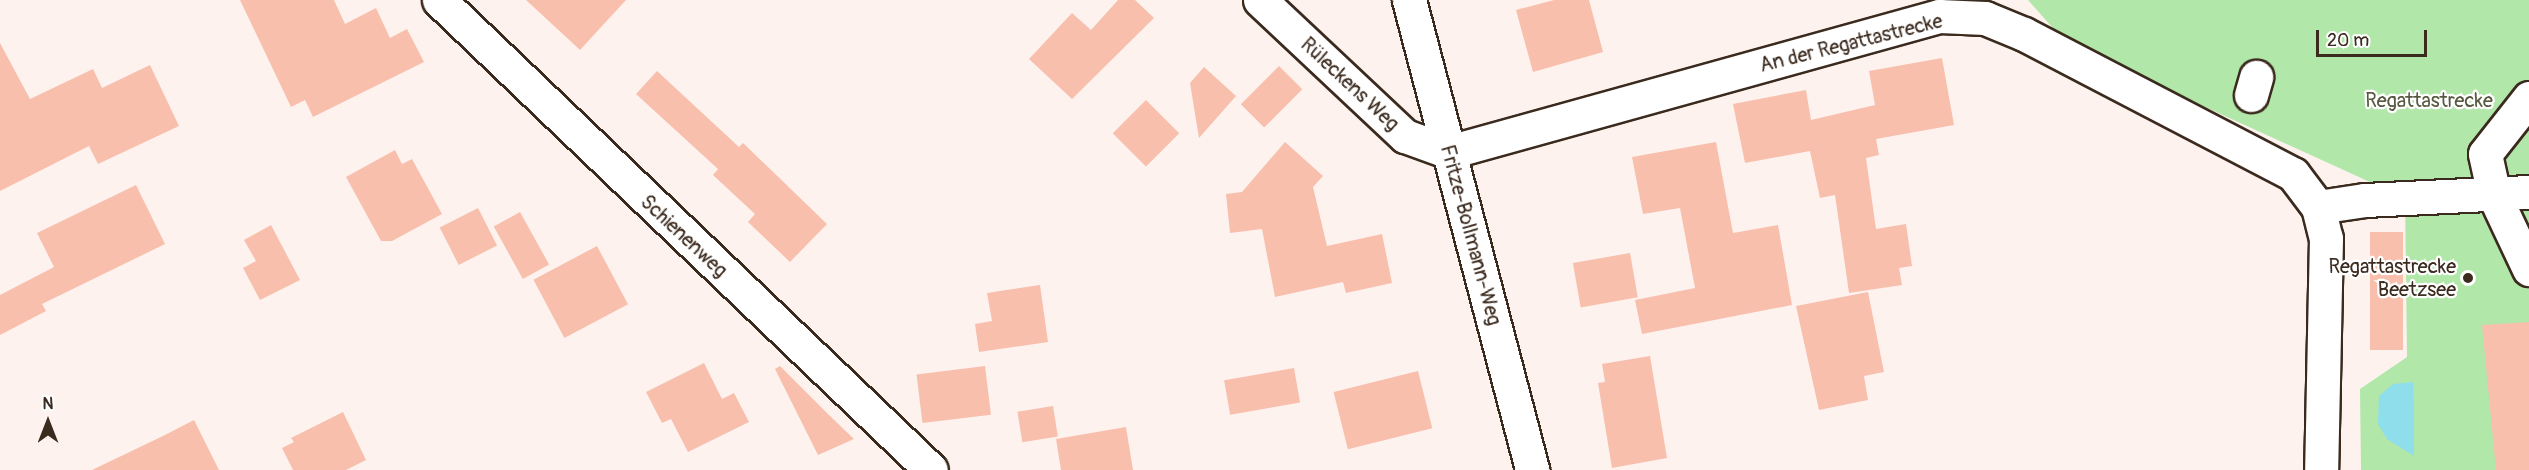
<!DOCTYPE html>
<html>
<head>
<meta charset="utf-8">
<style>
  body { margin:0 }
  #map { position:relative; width:2529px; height:470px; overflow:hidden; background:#fef2ef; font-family:Pangolin,sans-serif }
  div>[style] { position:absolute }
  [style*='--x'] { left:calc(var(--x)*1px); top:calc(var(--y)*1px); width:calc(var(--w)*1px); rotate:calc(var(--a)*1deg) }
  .green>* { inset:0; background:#b1e7a9 }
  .water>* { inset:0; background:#8fdeec }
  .building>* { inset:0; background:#f8bfad; transform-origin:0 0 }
  .roads { filter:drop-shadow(2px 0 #3b2a1e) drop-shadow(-2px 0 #3b2a1e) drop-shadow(0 2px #3b2a1e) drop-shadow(0 -2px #3b2a1e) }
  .minor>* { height:33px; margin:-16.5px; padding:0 16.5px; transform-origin:16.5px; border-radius:16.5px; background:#fff }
  .dots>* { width:16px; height:16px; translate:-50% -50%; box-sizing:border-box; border:3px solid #fff; border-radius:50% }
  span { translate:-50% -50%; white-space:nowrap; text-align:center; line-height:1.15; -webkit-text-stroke:4.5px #fff; paint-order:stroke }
  .street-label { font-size:20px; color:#3b2a1e }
  .park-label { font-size:20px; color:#585941 }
  .poi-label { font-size:20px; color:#3b2a1e }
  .right { translate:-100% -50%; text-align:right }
  .north { position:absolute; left:18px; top:392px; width:60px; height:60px; -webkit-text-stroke:4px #fff; paint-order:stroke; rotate:0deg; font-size:16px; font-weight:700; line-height:24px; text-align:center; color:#3b2a1e }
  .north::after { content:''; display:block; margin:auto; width:21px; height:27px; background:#3b2a1e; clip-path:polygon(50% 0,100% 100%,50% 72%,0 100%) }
  .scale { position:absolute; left:2316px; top:30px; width:111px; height:27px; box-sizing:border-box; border:3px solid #3b2a1e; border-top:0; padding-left:8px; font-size:18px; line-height:21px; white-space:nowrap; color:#3b2a1e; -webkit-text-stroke:4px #fff; paint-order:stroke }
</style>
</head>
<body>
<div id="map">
  <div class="green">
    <div style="clip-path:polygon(2028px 0,2529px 0,2529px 470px,2361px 470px,2360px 389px,2407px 357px,2405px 198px,2067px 44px)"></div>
  </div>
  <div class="water">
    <div style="clip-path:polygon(2413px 382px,2414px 417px,2414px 456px,2387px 439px,2378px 424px,2379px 396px,2393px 384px)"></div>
  </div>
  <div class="building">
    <div style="clip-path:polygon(240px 0,334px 0,345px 24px,376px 8px,390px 38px,407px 29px,424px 62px,313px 117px,305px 100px,291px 107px)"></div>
    <div style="clip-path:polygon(526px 0,626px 0,580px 50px)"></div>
    <div style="clip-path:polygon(1118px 0,1135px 0,1154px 18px,1072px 99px,1029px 59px,1072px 13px,1091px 30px)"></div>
    <div style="clip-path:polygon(1554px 0,1589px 0,1603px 52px,1533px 72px,1516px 10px)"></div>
    <div style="clip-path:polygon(0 43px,30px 99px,93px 69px,102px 88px,150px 65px,179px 126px,98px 164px,89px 146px,0 191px)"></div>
    <div style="clip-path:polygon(1942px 58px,1954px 125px,1876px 139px,1879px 155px,1866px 158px,1876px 229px,1906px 224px,1912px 266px,1899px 268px,1902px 285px,1849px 293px,1835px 195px,1820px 198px,1810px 151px,1745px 163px,1733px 104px,1806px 90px,1811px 120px,1875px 105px,1869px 71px)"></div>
    <div style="left:1279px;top:66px;width:33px;height:54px;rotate:45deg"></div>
    <div style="clip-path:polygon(1204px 67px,1236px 96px,1199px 138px,1190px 83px)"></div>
    <div style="clip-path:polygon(657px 71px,739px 147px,743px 143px,827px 224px,790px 262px,748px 222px,755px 214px,713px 175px,718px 169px,636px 94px)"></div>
    <div style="left:1146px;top:100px;width:47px;height:47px;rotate:45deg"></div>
    <div style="clip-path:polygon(1285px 142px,1323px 176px,1313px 187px,1327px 246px,1382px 234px,1392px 283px,1346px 293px,1343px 282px,1275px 297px,1262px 229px,1230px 233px,1226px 194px,1242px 192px)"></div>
    <div style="clip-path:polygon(1716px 142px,1733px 233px,1778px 225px,1792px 305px,1642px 334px,1635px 300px,1695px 288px,1680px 208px,1643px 214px,1632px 157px)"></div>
    <div style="clip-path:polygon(395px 150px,402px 164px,412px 159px,442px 214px,392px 241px,381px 241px,346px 177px)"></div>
    <div style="clip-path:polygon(136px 185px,165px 244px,42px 304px,46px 311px,0 335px,0 295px,54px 267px,37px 233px)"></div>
    <div style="left:478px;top:208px;width:42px;height:43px;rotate:63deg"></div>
    <div style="left:520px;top:212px;width:60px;height:30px;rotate:61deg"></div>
    <div style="clip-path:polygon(271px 225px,300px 280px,260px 300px,243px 268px,256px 261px,244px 240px)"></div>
    <div style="left:2403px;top:232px;width:118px;height:33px;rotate:90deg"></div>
    <div style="left:597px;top:246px;width:66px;height:72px;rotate:62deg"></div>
    <div style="left:1630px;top:253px;width:45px;height:58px;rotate:80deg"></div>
    <div style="clip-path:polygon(1040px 285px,1048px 342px,979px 352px,975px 324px,992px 321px,987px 293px)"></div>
    <div style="clip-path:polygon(1868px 292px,1884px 372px,1864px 376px,1868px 400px,1819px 410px,1796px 306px)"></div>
    <div style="clip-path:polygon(2529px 322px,2529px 470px,2496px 470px,2482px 325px)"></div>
    <div style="clip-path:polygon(1650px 356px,1667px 458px,1612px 468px,1598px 383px,1605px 382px,1602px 364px)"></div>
    <div style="clip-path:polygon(704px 363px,722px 399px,734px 393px,749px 422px,688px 452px,671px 419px,662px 423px,646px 392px)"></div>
    <div style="clip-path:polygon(780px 366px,829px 415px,854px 439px,818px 455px,775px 369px)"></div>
    <div style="left:985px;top:366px;width:49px;height:69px;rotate:83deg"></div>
    <div style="left:1294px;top:368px;width:35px;height:71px;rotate:80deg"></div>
    <div style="left:1418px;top:371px;width:59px;height:87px;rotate:76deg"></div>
    <div style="left:1053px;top:406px;width:31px;height:36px;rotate:81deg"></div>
    <div style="clip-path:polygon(343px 412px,366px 460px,346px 470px,293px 470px,282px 448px,294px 442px,291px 438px)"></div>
    <div style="clip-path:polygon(194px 420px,219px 470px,92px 470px,165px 435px)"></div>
    <div style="clip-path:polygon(1126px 427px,1133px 470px,1061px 470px,1056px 439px)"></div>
  </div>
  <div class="roads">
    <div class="minor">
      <div style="--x:439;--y:0;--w:680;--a:43.69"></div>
      <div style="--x:1260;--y:0;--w:199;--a:43.2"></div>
      <div style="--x:1405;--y:136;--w:47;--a:20"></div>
      <div style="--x:1409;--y:0;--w:486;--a:75.3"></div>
      <div style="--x:2251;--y:95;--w:19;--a:-74"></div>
      <div style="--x:2529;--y:98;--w:71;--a:128.2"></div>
      <div style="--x:2485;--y:154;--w:42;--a:77.6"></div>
      <div style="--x:2494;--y:195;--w:82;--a:64.7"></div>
      <div style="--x:1449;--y:152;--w:509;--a:-15.51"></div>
      <div style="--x:1939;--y:16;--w:46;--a:2.5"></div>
      <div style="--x:1985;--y:18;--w:42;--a:22.3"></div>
      <div style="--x:2024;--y:34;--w:303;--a:27.5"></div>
      <div style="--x:2293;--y:174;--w:41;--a:52.9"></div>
      <div style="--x:2318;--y:207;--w:32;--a:76"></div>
      <div style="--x:2326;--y:238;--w:232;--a:91.2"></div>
      <div style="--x:2318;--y:207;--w:48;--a:-8.5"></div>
      <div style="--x:2365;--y:200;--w:164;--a:-2.8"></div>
    </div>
  </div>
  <div class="dots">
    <div style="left:2468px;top:278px;background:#3b2a1e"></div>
  </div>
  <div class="street-label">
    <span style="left:1851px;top:43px;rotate:-14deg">An der Regattastrecke</span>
    <span style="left:1350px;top:84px;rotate:43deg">Rüleckens Weg</span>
    <span style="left:1471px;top:235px;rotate:75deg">Fritze-Bollmann-Weg</span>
    <span style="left:684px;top:236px;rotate:43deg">Schienenweg</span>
  </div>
  <div class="park-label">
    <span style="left:2429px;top:100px">Regattastrecke</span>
  </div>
  <div class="poi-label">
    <span class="right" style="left:2456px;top:278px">Regattastrecke<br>Beetzsee</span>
  </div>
  <div class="north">N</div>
  <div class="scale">20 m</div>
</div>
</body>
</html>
